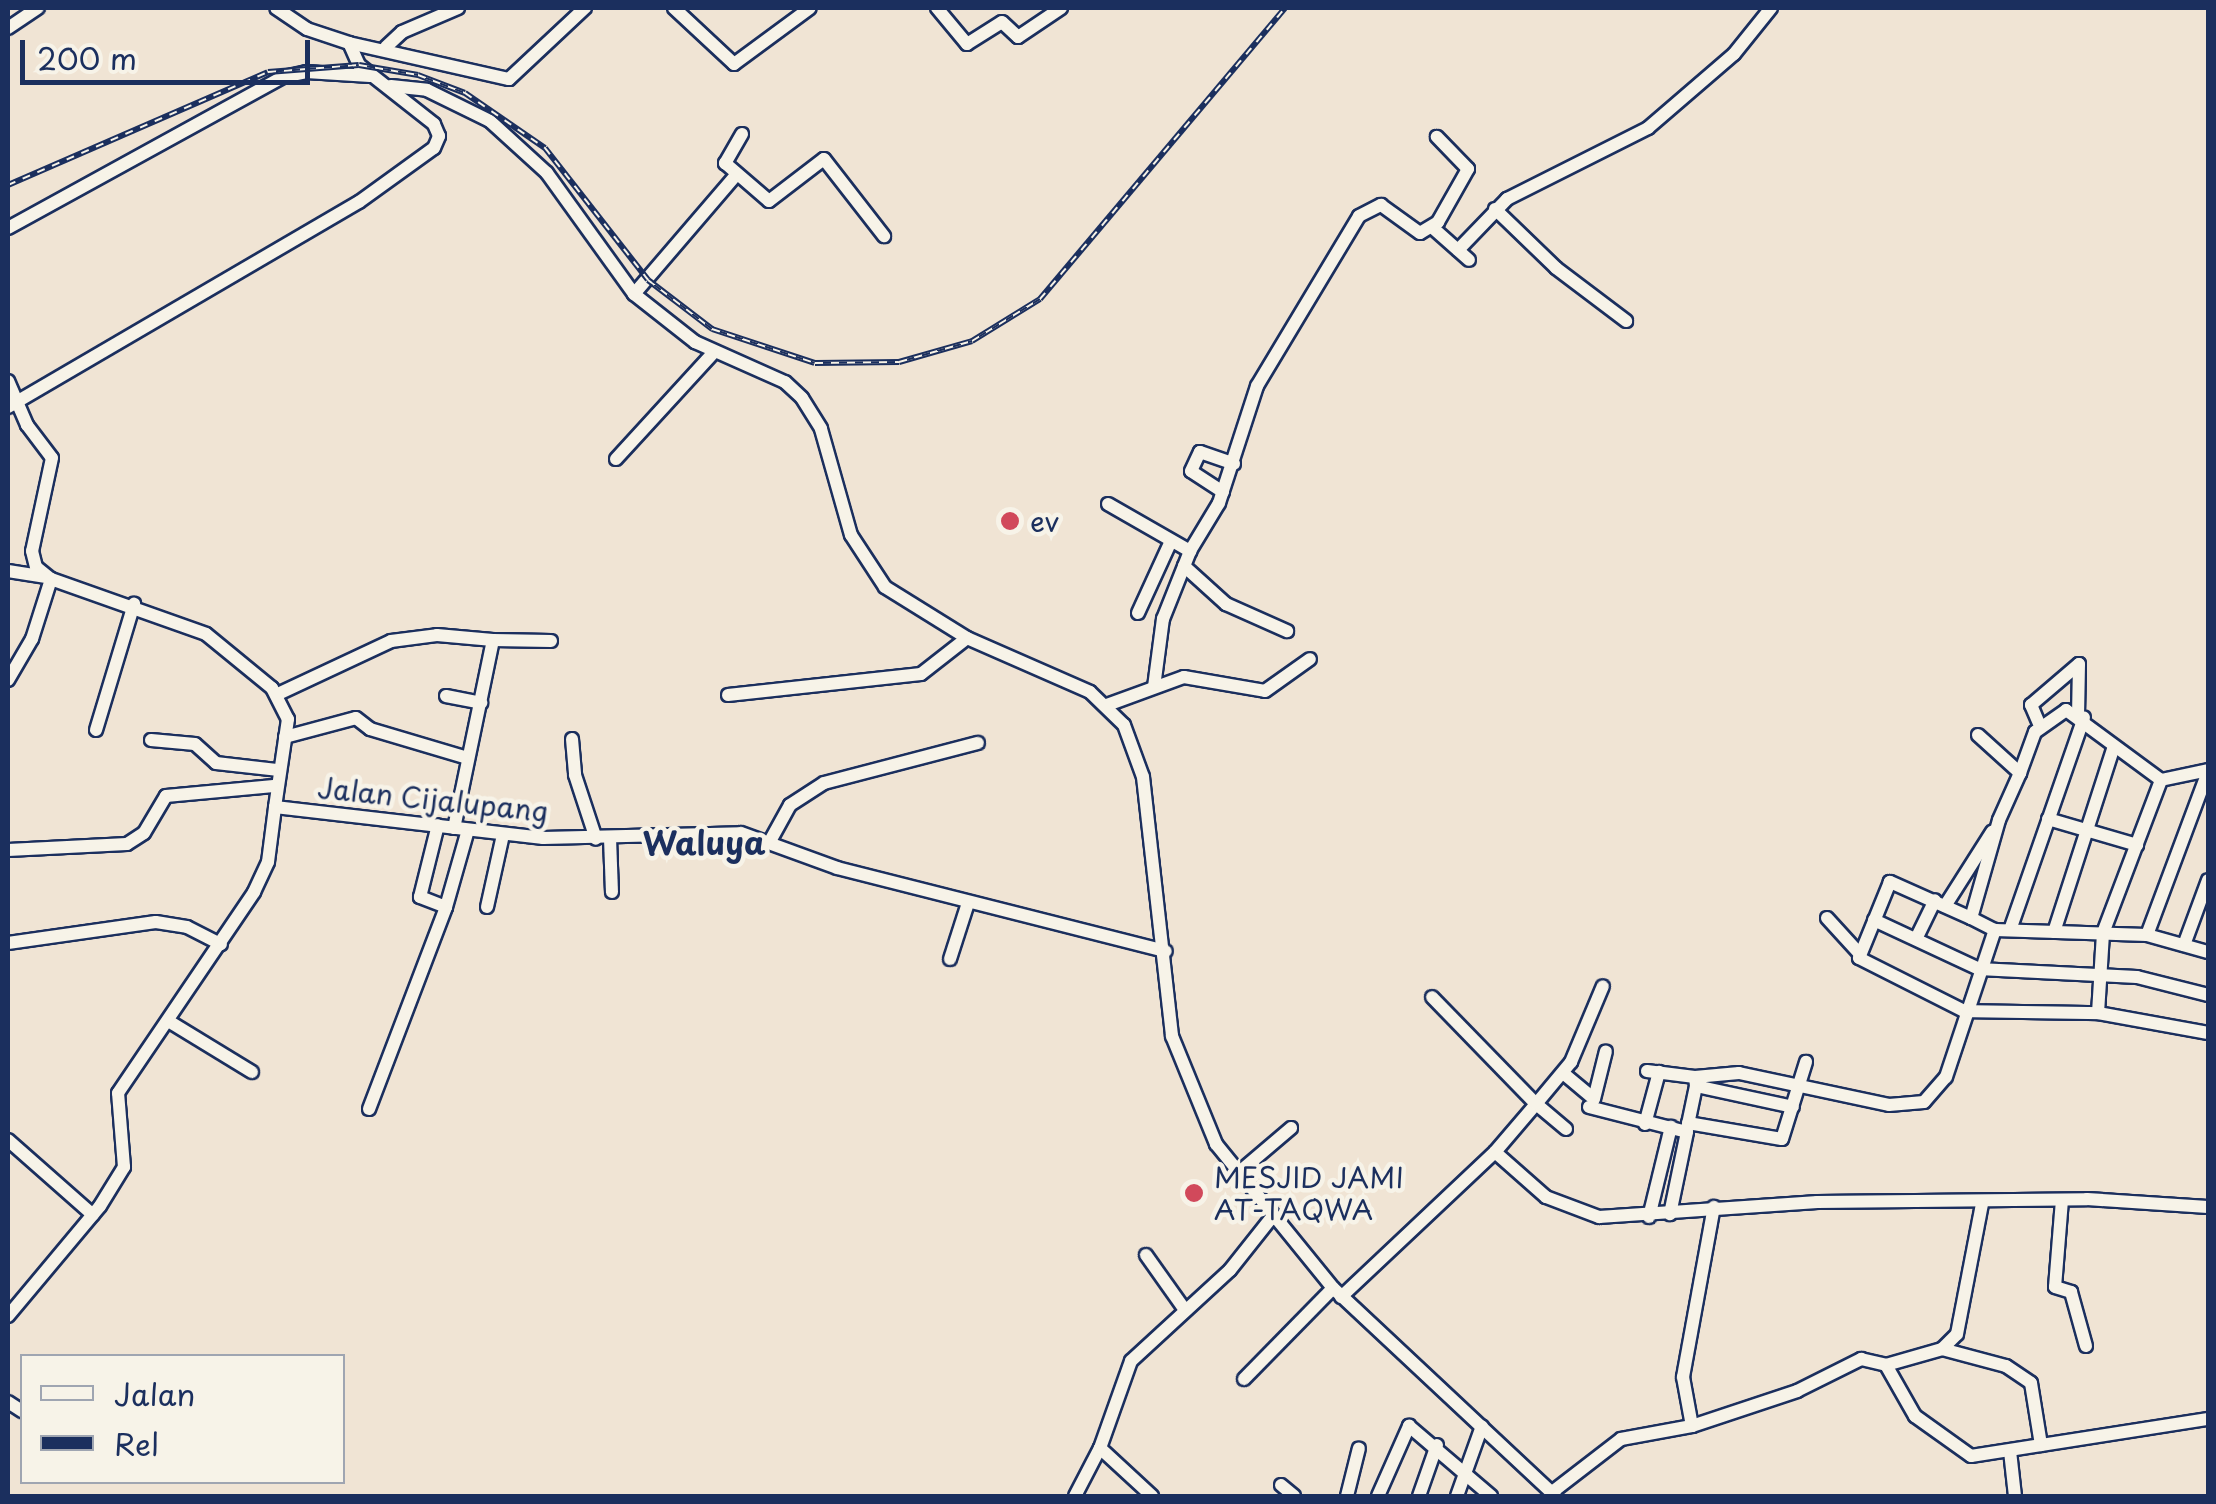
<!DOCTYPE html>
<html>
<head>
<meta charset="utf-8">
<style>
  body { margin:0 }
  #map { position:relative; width:2216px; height:1504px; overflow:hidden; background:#f0e4d4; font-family:"Playpen Sans",sans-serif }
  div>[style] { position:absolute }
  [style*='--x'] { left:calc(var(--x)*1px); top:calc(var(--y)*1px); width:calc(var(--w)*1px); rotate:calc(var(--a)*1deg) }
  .roads { filter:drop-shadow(2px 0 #1b2f5e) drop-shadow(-2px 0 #1b2f5e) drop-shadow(0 2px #1b2f5e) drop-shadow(0 -2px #1b2f5e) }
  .minor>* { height:12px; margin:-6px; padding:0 6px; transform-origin:6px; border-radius:6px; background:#f7f3e8 }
  .rail>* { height:6px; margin-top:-3px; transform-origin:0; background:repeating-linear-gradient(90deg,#f7f3e8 0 8px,#1b2f5e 0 16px); box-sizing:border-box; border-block:2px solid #1b2f5e }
  .dots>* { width:28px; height:28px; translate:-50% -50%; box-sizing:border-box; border:5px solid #f7f3e8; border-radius:50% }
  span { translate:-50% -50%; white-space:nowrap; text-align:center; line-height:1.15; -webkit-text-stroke:9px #f7f3e8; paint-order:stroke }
  .poi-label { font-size:28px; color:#1b2f5e }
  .left { translate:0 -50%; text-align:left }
  .street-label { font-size:28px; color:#1b2f5e }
  .quarter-label { font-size:32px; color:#1b2f5e; font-weight:700 }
  .frame { position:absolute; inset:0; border:10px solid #1b2f5e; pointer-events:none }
  .legend { position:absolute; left:20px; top:1354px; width:325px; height:130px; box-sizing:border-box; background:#f7f3e8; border:2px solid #9fa5b1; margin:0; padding:12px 18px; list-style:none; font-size:30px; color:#1b2f5e }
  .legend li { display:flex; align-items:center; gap:20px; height:50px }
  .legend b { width:50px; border:2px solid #9fa5b1 }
  .scale { position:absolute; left:20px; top:40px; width:290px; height:45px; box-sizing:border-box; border:5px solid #1b2f5e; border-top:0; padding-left:12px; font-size:30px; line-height:35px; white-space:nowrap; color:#1b2f5e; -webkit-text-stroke:8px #f7f3e8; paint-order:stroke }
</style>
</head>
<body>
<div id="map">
  <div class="roads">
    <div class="minor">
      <div style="--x:674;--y:8;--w:82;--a:43"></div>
      <div style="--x:734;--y:64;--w:94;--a:-36.4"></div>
      <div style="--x:937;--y:8;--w:47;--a:50.2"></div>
      <div style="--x:967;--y:44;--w:41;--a:-32.2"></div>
      <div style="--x:1002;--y:22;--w:22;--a:43"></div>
      <div style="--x:1018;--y:37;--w:52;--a:-34"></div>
      <div style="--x:8;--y:28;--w:36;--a:-34"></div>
      <div style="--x:349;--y:43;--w:164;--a:12.7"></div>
      <div style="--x:509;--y:79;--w:104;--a:-43.1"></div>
      <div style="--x:386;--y:47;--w:22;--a:-43"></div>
      <div style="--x:402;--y:32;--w:61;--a:-23.2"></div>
      <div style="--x:391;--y:86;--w:36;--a:6"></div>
      <div style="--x:427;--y:90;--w:70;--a:26.2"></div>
      <div style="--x:490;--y:121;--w:77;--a:42.4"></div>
      <div style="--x:547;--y:173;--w:149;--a:54.3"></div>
      <div style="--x:634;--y:294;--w:78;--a:38.2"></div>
      <div style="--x:695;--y:342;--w:98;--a:24"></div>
      <div style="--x:785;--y:382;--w:23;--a:43"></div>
      <div style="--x:802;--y:398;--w:36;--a:58"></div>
      <div style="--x:821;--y:429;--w:110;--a:74.2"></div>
      <div style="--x:851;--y:535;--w:62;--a:56.8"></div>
      <div style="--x:885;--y:587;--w:97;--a:31.9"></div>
      <div style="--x:967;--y:638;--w:134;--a:23.7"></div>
      <div style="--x:1090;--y:692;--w:47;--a:44.1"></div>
      <div style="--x:1124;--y:725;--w:55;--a:69.9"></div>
      <div style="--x:1143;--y:777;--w:261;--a:83.6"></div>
      <div style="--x:1172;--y:1036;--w:117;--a:67.8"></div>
      <div style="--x:1216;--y:1144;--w:186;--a:50.9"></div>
      <div style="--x:1333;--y:1288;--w:304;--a:43.1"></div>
      <div style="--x:742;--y:134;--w:34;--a:120"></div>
      <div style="--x:725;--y:163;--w:58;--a:40.8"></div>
      <div style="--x:769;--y:201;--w:69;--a:-37.4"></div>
      <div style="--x:824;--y:159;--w:98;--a:52.1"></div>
      <div style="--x:1495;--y:209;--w:85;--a:44"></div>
      <div style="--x:1556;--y:268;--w:88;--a:37.1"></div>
      <div style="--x:8;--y:228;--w:314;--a:-28.8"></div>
      <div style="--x:283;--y:77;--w:24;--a:-12"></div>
      <div style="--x:306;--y:72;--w:64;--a:3.6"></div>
      <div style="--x:1433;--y:228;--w:48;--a:41.6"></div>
      <div style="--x:1458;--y:250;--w:71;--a:-46.1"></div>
      <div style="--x:1507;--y:199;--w:158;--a:-26.7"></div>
      <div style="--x:1648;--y:128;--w:113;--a:-40.7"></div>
      <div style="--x:1734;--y:54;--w:59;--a:-51.2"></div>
      <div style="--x:634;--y:294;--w:158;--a:-49.4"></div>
      <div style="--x:8;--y:381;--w:48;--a:66.6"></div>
      <div style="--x:27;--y:425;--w:41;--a:52.9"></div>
      <div style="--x:52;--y:458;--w:95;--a:102.1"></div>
      <div style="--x:32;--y:551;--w:16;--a:76"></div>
      <div style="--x:36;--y:567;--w:19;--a:39"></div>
      <div style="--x:51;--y:579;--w:164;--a:19.5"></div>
      <div style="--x:206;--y:634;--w:85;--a:39.3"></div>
      <div style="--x:272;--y:688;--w:35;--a:63"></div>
      <div style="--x:288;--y:719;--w:89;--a:98.4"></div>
      <div style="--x:8;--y:407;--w:406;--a:-30.3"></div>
      <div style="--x:359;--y:202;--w:92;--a:-35.8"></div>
      <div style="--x:434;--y:148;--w:13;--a:-67"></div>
      <div style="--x:439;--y:136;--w:13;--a:-113"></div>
      <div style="--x:434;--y:124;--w:95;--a:-141.8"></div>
      <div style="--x:359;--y:65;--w:24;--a:-114"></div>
      <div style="--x:349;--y:43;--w:44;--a:-161.6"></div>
      <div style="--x:307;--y:29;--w:37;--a:-146"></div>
      <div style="--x:616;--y:459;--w:145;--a:-47.5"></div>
      <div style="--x:1223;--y:492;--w:38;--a:-147"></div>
      <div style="--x:1191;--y:471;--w:21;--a:-65"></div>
      <div style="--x:1200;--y:452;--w:36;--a:19"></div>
      <div style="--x:1108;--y:504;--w:95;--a:29.8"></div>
      <div style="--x:1184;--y:566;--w:57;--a:42.1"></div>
      <div style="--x:1226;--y:604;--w:67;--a:23.9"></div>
      <div style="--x:8;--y:571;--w:37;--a:9"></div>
      <div style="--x:1138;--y:613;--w:79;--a:-65.4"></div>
      <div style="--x:493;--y:640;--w:58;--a:1"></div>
      <div style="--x:8;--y:680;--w:48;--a:-59.7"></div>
      <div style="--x:32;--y:639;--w:63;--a:-72.4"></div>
      <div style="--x:1154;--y:687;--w:69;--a:-82.5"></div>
      <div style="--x:1163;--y:619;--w:73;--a:-68.3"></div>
      <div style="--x:1190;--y:551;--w:56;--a:-58.9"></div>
      <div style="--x:1219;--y:503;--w:123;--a:-72"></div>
      <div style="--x:1257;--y:386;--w:198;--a:-59"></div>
      <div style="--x:1359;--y:216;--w:25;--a:-27"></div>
      <div style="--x:1381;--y:205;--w:48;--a:35.7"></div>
      <div style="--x:1420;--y:233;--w:21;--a:-31"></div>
      <div style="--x:1438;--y:222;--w:61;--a:-60.5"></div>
      <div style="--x:1468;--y:169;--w:45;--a:-134.1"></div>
      <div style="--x:278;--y:694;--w:125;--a:-25.1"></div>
      <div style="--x:391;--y:641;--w:46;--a:-7.4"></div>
      <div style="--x:437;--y:635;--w:56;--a:5.1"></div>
      <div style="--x:493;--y:640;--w:192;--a:101.7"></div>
      <div style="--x:728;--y:695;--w:194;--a:-6.2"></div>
      <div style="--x:921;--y:674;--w:58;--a:-38"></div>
      <div style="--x:446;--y:696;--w:36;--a:11"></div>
      <div style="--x:1107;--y:705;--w:82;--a:-20"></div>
      <div style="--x:1184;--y:677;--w:82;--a:9.8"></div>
      <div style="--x:1265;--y:691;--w:55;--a:-35.4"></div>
      <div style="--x:2040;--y:726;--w:23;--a:-113"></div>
      <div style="--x:2031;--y:705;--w:63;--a:-40.5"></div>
      <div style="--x:2079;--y:664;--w:50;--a:91.1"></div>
      <div style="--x:96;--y:730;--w:132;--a:-73.2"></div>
      <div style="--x:1978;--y:735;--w:57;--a:42.1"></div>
      <div style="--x:2020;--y:773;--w:51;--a:114.1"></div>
      <div style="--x:1999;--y:820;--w:102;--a:105.9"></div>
      <div style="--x:1971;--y:918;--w:27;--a:27"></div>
      <div style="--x:285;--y:737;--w:73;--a:-15"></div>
      <div style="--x:356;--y:718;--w:18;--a:38"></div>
      <div style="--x:370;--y:729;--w:101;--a:16.6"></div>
      <div style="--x:572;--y:739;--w:36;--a:85"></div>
      <div style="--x:575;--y:775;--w:67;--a:71.8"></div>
      <div style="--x:151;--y:740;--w:44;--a:5.2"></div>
      <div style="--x:195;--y:744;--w:28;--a:42"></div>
      <div style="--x:216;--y:763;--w:61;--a:6.5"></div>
      <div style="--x:2020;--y:773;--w:44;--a:-69.9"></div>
      <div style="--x:2035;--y:732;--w:38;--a:-35"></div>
      <div style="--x:2066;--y:710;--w:118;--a:36.4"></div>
      <div style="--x:2161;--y:780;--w:48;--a:-12"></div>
      <div style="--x:2048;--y:819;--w:93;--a:16.3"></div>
      <div style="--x:610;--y:838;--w:54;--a:87.9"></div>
      <div style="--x:769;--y:843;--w:43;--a:-61.1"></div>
      <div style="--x:790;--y:805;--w:40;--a:-32.9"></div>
      <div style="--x:824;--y:783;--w:159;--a:-14.6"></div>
      <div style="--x:8;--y:850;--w:119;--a:-2.9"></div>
      <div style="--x:127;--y:844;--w:20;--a:-33"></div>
      <div style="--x:144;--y:833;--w:43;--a:-59.3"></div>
      <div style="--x:166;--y:796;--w:108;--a:-5.3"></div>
      <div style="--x:1945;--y:906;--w:88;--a:-57.6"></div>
      <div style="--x:446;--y:907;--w:80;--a:-74.1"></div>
      <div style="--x:487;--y:907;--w:74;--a:-77.5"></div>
      <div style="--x:1827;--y:918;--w:46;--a:47.6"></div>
      <div style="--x:1971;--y:918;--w:89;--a:-156"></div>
      <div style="--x:1890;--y:882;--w:82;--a:112.2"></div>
      <div style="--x:1859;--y:958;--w:118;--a:26.8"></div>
      <div style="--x:1964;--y:1011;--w:134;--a:0.9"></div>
      <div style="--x:2098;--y:1013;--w:80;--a:-86.4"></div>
      <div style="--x:2103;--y:933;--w:164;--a:-69.2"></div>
      <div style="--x:1874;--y:920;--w:116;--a:25"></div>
      <div style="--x:1979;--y:969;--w:158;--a:2.9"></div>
      <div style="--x:2137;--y:977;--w:73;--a:14.2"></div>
      <div style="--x:2010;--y:930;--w:225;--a:-70.8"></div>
      <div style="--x:2054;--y:932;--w:195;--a:-72.1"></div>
      <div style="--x:2147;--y:935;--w:174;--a:-69.5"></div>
      <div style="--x:1916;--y:939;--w:43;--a:-64"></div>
      <div style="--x:8;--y:943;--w:149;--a:-8.1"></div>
      <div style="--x:156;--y:922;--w:31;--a:9"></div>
      <div style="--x:187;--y:927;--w:38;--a:27"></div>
      <div style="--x:2184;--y:945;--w:69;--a:-69.7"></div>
      <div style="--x:950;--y:959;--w:59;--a:-72.2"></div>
      <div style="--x:2098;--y:1013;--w:112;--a:10.3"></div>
      <div style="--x:170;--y:1022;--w:96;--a:31.4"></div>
      <div style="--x:1647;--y:1071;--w:48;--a:7.1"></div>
      <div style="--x:1563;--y:1073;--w:40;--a:40"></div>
      <div style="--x:1594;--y:1099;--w:49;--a:-76"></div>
      <div style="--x:1696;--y:1086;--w:9;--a:-96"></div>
      <div style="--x:1695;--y:1077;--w:44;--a:-5.2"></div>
      <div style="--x:1739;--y:1073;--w:153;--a:12"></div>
      <div style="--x:1889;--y:1105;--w:35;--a:-5"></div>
      <div style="--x:1924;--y:1102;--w:33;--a:-49"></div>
      <div style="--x:1946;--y:1077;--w:155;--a:-71.6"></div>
      <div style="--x:1995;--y:930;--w:152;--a:1.9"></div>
      <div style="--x:2147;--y:935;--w:63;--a:15.6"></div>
      <div style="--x:1589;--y:1107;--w:101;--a:14.3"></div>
      <div style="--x:1687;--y:1132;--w:84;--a:101.7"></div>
      <div style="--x:369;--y:1109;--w:216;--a:-69.1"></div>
      <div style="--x:446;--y:907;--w:28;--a:-159"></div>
      <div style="--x:420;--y:897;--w:74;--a:-76"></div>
      <div style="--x:1688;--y:1123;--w:95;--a:9.7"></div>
      <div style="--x:1782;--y:1139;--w:81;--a:-72.7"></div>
      <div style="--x:1645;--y:1124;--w:54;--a:-74.9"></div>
      <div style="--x:1566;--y:1129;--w:39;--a:-140"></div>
      <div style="--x:1536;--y:1104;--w:55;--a:-50.2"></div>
      <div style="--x:1571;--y:1062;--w:82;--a:-67.2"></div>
      <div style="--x:1687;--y:1129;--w:44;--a:-78.2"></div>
      <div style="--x:1696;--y:1086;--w:99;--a:12.2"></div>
      <div style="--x:8;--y:1140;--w:113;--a:41.4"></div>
      <div style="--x:1495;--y:1152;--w:68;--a:41.4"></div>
      <div style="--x:1546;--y:1197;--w:57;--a:20.7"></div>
      <div style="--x:1599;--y:1217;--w:219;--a:-3.9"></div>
      <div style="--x:1817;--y:1202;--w:270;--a:-0.6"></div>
      <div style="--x:2087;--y:1199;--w:121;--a:3.8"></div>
      <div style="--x:1237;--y:1174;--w:71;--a:-40.4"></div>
      <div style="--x:2062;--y:1200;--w:87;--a:94.6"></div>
      <div style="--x:2055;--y:1287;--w:17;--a:17"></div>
      <div style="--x:2071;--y:1292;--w:56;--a:74.5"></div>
      <div style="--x:1649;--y:1217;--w:93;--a:-76.3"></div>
      <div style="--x:1146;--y:1255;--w:67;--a:54.7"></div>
      <div style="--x:1341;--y:1297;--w:212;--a:-43.3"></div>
      <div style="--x:1495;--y:1152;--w:63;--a:-49.5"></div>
      <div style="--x:1536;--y:1104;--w:149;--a:-134.2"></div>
      <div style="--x:8;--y:1316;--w:143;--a:-50.1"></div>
      <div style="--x:100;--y:1206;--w:46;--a:-58.4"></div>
      <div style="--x:124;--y:1167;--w:74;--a:-94.6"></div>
      <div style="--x:118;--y:1093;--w:243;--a:-55.9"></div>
      <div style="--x:254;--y:892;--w:33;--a:-65"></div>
      <div style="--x:268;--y:862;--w:55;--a:-82.7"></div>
      <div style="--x:275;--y:807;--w:270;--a:6.6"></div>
      <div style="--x:543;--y:838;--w:198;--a:-1.4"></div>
      <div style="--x:741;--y:833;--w:102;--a:20"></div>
      <div style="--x:837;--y:868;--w:339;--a:14.2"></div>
      <div style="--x:1942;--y:1349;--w:66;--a:14.9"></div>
      <div style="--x:2006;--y:1366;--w:30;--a:34"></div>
      <div style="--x:2031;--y:1383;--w:63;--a:80.8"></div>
      <div style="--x:1886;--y:1365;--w:58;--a:-15.9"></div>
      <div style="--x:1942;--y:1349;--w:21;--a:-45"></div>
      <div style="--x:1957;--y:1334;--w:132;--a:-79.1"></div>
      <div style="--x:1244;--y:1379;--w:127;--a:-45.6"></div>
      <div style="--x:8;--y:1402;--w:17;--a:33"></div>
      <div style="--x:1692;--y:1426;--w:111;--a:-18.4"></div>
      <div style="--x:1797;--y:1391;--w:72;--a:-26.6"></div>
      <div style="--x:1861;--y:1359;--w:26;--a:13"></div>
      <div style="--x:1886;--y:1365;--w:59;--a:60.4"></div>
      <div style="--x:1915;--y:1416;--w:69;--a:35.5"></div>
      <div style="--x:1971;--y:1456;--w:240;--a:-8.9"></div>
      <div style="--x:1100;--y:1448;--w:71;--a:42.7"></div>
      <div style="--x:2010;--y:1451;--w:45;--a:83.7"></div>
      <div style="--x:1281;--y:1485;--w:17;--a:40"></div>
      <div style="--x:1551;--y:1493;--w:88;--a:-37.6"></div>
      <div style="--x:1621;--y:1439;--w:72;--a:-10.4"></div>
      <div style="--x:1692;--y:1426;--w:50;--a:-100.4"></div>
      <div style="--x:1683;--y:1377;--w:173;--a:-79.7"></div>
      <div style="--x:1075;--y:1496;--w:54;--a:-62.5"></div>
      <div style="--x:1100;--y:1448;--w:92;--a:-70.4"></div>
      <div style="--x:1131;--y:1361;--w:134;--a:-42.6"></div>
      <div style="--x:1230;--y:1270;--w:68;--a:-51.6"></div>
      <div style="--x:1347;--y:1496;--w:49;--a:-76"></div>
      <div style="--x:1378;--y:1496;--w:77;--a:-66.1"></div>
      <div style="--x:1409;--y:1426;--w:108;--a:40.5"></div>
      <div style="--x:1419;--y:1496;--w:54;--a:-70.6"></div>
      <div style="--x:1457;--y:1496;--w:74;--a:-70.3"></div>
    </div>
  </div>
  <div class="rail">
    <div style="--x:8;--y:185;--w:283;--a:-23.5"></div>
    <div style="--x:268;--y:72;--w:91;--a:-4.4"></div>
    <div style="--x:359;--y:65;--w:60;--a:9.6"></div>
    <div style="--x:418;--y:75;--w:50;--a:21"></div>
    <div style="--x:465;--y:93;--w:97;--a:34.5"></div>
    <div style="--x:545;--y:148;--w:167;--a:52"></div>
    <div style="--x:648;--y:280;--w:81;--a:37.4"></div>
    <div style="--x:712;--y:329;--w:108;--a:18.3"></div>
    <div style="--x:815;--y:363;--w:84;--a:-0.7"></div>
    <div style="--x:899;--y:362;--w:76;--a:-16"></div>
    <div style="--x:972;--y:341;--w:80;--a:-31.7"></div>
    <div style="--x:1040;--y:299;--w:380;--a:-49.9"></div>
  </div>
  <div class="dots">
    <div style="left:1010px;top:521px;background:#d1495b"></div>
    <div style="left:1194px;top:1193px;background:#d1495b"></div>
  </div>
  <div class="poi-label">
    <span class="left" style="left:1030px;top:521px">ev</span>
    <span class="left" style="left:1214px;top:1193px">MESJID JAMI<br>AT-TAQWA</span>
  </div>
  <div class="street-label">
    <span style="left:433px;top:799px;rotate:6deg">Jalan Cijalupang</span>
  </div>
  <div class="quarter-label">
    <span style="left:704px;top:842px">Waluya</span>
  </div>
  <div class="frame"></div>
  <ul class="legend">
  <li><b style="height:12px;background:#f7f3e8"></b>Jalan</li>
  <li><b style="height:12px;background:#1b2f5e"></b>Rel</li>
  </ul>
  <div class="scale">200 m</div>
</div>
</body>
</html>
